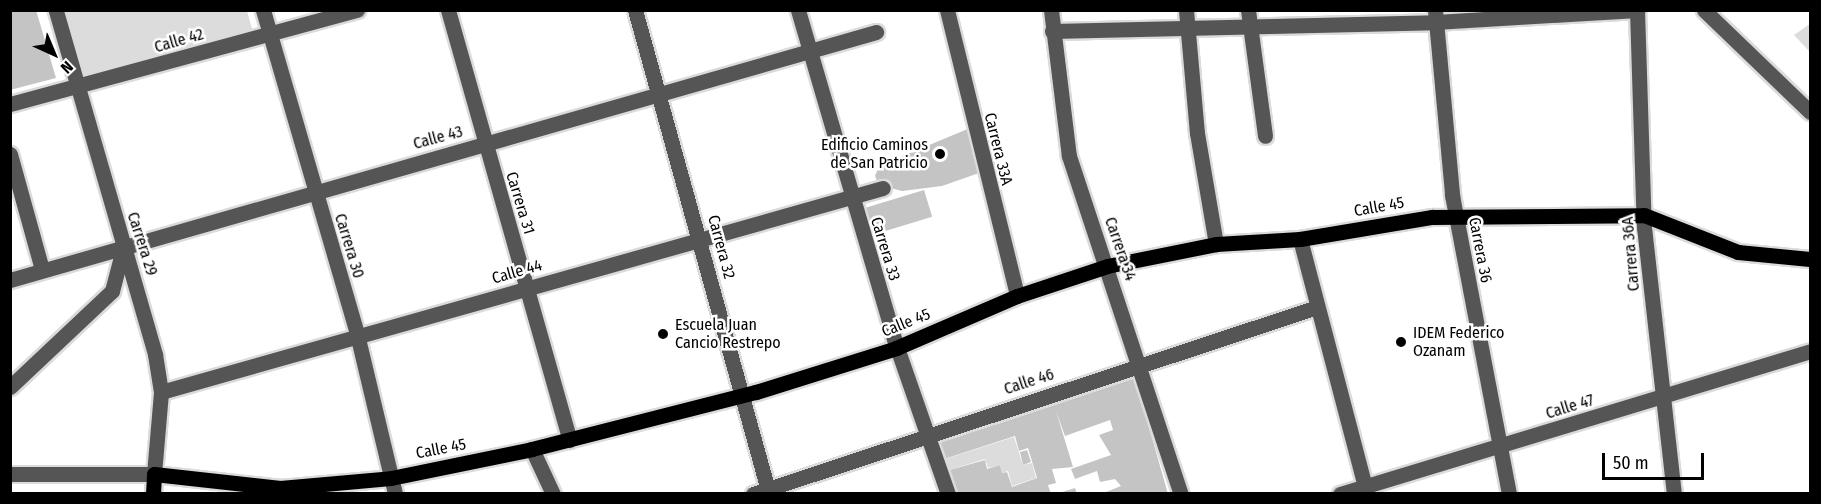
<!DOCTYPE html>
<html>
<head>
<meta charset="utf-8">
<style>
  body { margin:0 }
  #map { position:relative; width:1821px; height:504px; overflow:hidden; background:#fff; font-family:"Fira Sans Condensed",sans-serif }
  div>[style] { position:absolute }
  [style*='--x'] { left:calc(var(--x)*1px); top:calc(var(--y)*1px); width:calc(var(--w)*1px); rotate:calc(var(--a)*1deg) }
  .green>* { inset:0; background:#dcdcdc }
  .building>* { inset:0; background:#c4c4c4; transform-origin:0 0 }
  .roads { filter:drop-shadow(2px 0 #dbdbdb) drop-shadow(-2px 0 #dbdbdb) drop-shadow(0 2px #dbdbdb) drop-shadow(0 -2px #dbdbdb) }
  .minor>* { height:15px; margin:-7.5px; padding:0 7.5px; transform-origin:7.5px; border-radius:7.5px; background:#555 }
  .major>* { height:15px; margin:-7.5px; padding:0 7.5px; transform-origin:7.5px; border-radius:7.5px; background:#000 }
  .dots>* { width:16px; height:16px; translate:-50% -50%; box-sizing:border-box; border:3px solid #fff; border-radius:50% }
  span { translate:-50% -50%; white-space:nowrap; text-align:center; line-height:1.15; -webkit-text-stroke:5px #fff; paint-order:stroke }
  .street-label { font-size:16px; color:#000 }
  .poi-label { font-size:16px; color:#000 }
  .right { translate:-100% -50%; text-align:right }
  .left { translate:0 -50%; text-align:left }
  .frame { position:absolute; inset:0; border:12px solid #000; pointer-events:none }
  .north { position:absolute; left:24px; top:24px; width:60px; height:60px; -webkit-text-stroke:4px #fff; paint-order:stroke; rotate:136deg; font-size:16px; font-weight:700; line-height:24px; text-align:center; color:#000 }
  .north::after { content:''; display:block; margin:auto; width:21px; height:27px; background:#000; clip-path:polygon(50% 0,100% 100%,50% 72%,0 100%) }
  .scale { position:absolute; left:1602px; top:453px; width:102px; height:27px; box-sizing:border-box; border:3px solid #000; border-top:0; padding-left:8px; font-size:18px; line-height:21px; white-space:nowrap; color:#000; -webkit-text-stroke:4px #fff; paint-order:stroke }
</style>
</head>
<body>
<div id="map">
  <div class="green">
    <div style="clip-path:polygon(64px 11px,247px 11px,253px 32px,84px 82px)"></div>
    <div style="clip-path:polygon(1810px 24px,1810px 52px,1794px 35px)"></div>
    <div style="clip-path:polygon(1014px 437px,1023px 465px,1032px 463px,1036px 478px,1012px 486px,1008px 471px,1002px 473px,1000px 465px,988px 468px,985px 459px,946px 471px,942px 460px)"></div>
  </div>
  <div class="building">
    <div style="clip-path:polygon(10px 10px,36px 10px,56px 78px,10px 90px)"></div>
    <div style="clip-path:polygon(970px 128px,979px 173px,942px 186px,902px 191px,879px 185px,875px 176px,879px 166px)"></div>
    <div style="left:924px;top:190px;width:28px;height:61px;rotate:73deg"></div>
    <div style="clip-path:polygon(1135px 378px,1168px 494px,1101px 494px,1121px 486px,1115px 479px,1100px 482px,1097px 471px,1075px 479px,1071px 469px,1111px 455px,1099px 435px,1113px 430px,1110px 420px,1065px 436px,1056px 411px,1073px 467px,1052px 469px,1056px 483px,1048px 485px,1051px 494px,953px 494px,946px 471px,985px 460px,987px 469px,1000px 465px,1002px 473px,1007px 472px,1012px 487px,1037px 478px,1028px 448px,1019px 451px,1015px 436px,938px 461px,932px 443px)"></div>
    <div style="clip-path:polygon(1027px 450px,1031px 462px,1023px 465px,1020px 452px)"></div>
    <div style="clip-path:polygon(1075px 488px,1077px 494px,1059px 494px,1059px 493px)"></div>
  </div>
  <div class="roads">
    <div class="minor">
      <div style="--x:263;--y:10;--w:337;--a:73.8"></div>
      <div style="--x:357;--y:334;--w:164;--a:76.6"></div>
      <div style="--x:448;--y:10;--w:447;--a:74.2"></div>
      <div style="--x:635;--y:10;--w:502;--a:74.52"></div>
      <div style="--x:798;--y:10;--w:343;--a:73.7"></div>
      <div style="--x:894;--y:339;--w:164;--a:70.8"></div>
      <div style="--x:947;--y:10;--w:294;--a:76.2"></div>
      <div style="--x:1051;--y:10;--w:147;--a:83"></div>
      <div style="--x:1069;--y:156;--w:356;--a:71.7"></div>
      <div style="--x:1186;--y:10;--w:123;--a:84.9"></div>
      <div style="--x:1197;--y:133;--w:113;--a:80.3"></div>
      <div style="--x:1248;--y:10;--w:127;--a:82.3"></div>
      <div style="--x:1435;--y:10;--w:186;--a:84.7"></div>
      <div style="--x:1452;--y:195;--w:304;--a:79.2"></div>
      <div style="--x:1637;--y:10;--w:217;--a:88.2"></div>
      <div style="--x:1644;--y:227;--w:269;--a:83.6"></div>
      <div style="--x:1704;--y:10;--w:147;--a:43.9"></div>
      <div style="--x:1052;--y:31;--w:383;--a:-1.3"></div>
      <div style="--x:1435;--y:22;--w:203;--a:-3.4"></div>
      <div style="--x:10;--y:104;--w:360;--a:-15.2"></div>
      <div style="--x:10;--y:154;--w:119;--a:74.5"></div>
      <div style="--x:1300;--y:239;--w:264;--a:75.3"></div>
      <div style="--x:10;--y:280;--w:901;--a:-15.98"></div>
      <div style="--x:10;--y:387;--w:140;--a:-43.3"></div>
      <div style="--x:112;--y:291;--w:43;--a:-75.3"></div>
      <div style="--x:161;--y:392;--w:750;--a:-15.78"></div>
      <div style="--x:532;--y:449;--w:50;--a:65"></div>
      <div style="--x:10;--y:474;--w:144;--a:0"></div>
      <div style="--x:154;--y:474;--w:82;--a:-85.1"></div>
      <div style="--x:161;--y:392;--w:38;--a:-99"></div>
      <div style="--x:155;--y:354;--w:358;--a:-106.1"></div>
      <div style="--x:753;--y:494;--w:594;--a:-18.34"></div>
      <div style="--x:1340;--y:494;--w:491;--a:-16.9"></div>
    </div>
    <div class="major">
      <div style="--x:153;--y:494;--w:20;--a:-87"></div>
      <div style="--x:154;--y:474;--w:127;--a:6.3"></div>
      <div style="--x:280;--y:488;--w:111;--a:-5.1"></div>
      <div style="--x:391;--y:478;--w:144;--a:-11.6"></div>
      <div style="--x:532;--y:449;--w:231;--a:-14.3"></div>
      <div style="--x:756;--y:392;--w:147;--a:-17.4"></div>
      <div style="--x:896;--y:348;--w:132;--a:-23.3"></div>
      <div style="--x:1017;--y:296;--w:95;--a:-18.4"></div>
      <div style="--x:1107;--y:266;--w:111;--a:-11.4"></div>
      <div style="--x:1216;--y:244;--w:84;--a:-3.4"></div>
      <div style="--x:1300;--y:239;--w:134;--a:-9.5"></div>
      <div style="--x:1432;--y:217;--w:212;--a:-0.5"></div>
      <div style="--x:1644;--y:215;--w:101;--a:21.5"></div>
      <div style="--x:1738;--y:252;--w:72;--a:5.6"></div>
    </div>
  </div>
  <div class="dots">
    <div style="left:940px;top:154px;background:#000"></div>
    <div style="left:663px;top:334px;background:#000"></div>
    <div style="left:1401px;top:342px;background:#000"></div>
  </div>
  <div class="street-label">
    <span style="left:179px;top:41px;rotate:-16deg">Calle 42</span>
    <span style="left:438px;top:138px;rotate:-15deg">Calle 43</span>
    <span style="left:998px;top:149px;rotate:76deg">Carrera 33A</span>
    <span style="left:520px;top:203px;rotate:73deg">Carrera 31</span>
    <span style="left:1379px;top:207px;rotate:-10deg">Calle 45</span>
    <span style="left:142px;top:244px;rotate:72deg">Carrera 29</span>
    <span style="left:349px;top:246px;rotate:73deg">Carrera 30</span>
    <span style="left:721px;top:247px;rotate:75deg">Carrera 32</span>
    <span style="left:885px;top:249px;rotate:73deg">Carrera 33</span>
    <span style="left:1120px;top:249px;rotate:71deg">Carrera 34</span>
    <span style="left:1480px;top:250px;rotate:79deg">Carrera 36</span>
    <span style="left:1631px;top:254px;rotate:-95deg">Carrera 36A</span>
    <span style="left:517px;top:272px;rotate:-16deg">Calle 44</span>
    <span style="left:906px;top:323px;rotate:-22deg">Calle 45</span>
    <span style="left:1029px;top:382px;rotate:-18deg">Calle 46</span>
    <span style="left:1570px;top:407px;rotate:-17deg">Calle 47</span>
    <span style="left:441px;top:449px;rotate:-11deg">Calle 45</span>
  </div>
  <div class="poi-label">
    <span class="right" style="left:928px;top:154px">Edificio Caminos<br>de San Patricio</span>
    <span class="left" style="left:675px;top:334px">Escuela Juan<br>Cancio Restrepo</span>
    <span class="left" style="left:1413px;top:342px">IDEM Federico<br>Ozanam</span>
  </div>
  <div class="frame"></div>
  <div class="north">N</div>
  <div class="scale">50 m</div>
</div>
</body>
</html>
